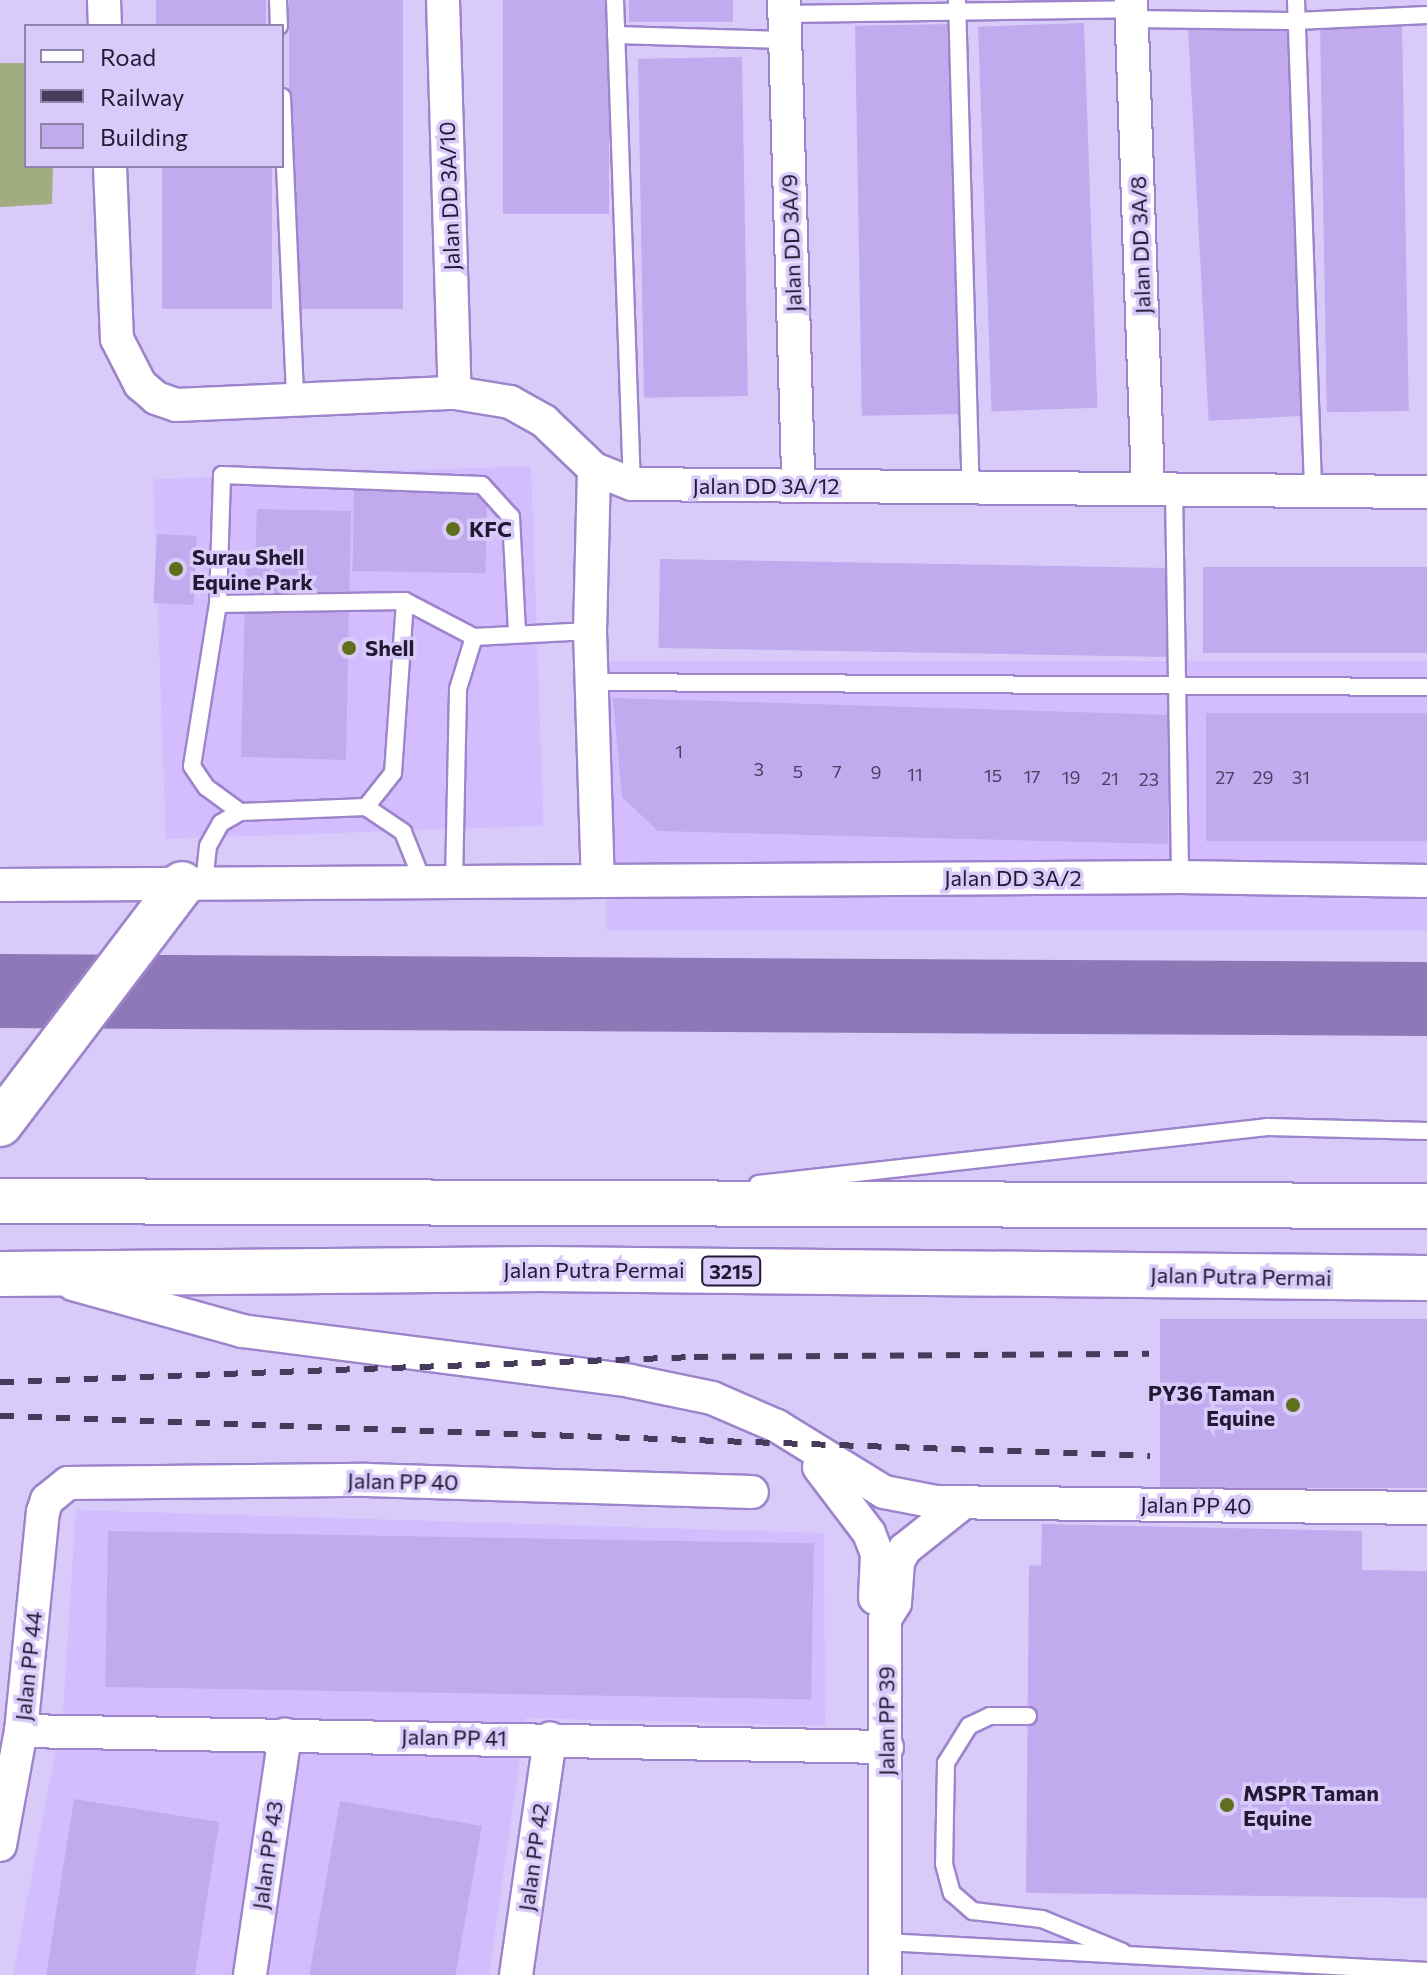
<!DOCTYPE html>
<html>
<head>
<meta charset="utf-8">
<style>
  body { margin:0 }
  #map { position:relative; width:1427px; height:1975px; overflow:hidden; background:#d9cbf9; font-family:Commissioner,sans-serif }
  div>[style] { position:absolute }
  [style*='--x'] { left:calc(var(--x)*1px); top:calc(var(--y)*1px); width:calc(var(--w)*1px); rotate:calc(var(--a)*1deg) }
  .built>* { inset:0; background:#d3bdff; transform-origin:0 0 }
  .green>* { inset:0; background:#a1ac80 }
  .river>* { height:74px; margin:-37px; padding:0 37px; transform-origin:37px; border-radius:37px; background:#8e78b8 }
  .building>* { inset:0; background:#c1abee; transform-origin:0 0 }
  .roads { filter:drop-shadow(2px 0 #9d84cb) drop-shadow(-2px 0 #9d84cb) drop-shadow(0 2px #9d84cb) drop-shadow(0 -2px #9d84cb) }
  .service>* { height:16px; margin:-8px; padding:0 8px; transform-origin:8px; border-radius:8px; background:#fff }
  .minor>* { height:32px; margin:-16px; padding:0 16px; transform-origin:16px; border-radius:16px; background:#fff }
  .primary>* { height:44px; margin:-22px; padding:0 22px; transform-origin:22px; border-radius:22px; background:#fff }
  .rail>* { height:6px; margin-top:-3px; transform-origin:0; background:repeating-linear-gradient(90deg,#463b5a 0 14px,transparent 0 28px) }
  .dots>* { width:22px; height:22px; translate:-50% -50%; box-sizing:border-box; border:4px solid #d9cbf9; border-radius:50% }
  span { translate:-50% -50%; white-space:nowrap; text-align:center; line-height:1.15; -webkit-text-stroke:7px #d9cbf9; paint-order:stroke }
  .number-label { font-size:18px; color:#4a3e62 }
  .number-label span { -webkit-text-stroke-width:0 }
  .shield-label span { padding:2px 6px; background:#d9cbf9; border:2px solid; border-radius:6px; -webkit-text-stroke-width:0 }
  .shield-label { font-size:20px; color:#231934; font-weight:700 }
  .street-label { font-size:22px; color:#231934 }
  .poi-label { font-size:22px; color:#231934; font-weight:700 }
  .left { translate:0 -50%; text-align:left }
  .right { translate:-100% -50%; text-align:right }
  .legend { position:absolute; left:24px; top:24px; width:260px; height:144px; box-sizing:border-box; background:#d9cbf9; border:2px solid #9084aa; margin:0; padding:10px 14px; list-style:none; font-size:24px; color:#231934 }
  .legend li { display:flex; align-items:center; gap:16px; height:40px }
  .legend b { width:40px; border:2px solid #9084aa }
</style>
</head>
<body>
<div id="map">
  <div class="built">
    <div style="left:531px;top:466px;width:360px;height:378px;rotate:88deg"></div>
    <div style="left:1427px;top:661px;width:269px;height:821px;rotate:90deg"></div>
    <div style="clip-path:polygon(76px 1510px,824px 1533px,825px 1726px,526px 1718px,489px 1975px,13px 1975px,63px 1711px)"></div>
  </div>
  <div class="green">
    <div style="clip-path:polygon(0 63px,26px 63px,26px 166px,53px 166px,52px 204px,0 207px)"></div>
  </div>
  <div class="river">
    <div style="--x:0;--y:991;--w:1427;--a:0.32"></div>
  </div>
  <div class="building">
    <div style="left:156px;top:0;width:110px;height:26px"></div>
    <div style="left:289px;top:0;width:114px;height:309px"></div>
    <div style="left:503px;top:0;width:106px;height:214px"></div>
    <div style="left:629px;top:0;width:104px;height:22px"></div>
    <div style="left:1084px;top:23px;width:385px;height:106px;rotate:88deg"></div>
    <div style="left:1402px;top:23px;width:388px;height:82px;rotate:89deg"></div>
    <div style="left:954px;top:24px;width:390px;height:99px;rotate:89deg"></div>
    <div style="left:1290px;top:24px;width:392px;height:102px;rotate:87deg"></div>
    <div style="left:742px;top:57px;width:339px;height:104px;rotate:89deg"></div>
    <div style="left:162px;top:166px;width:110px;height:143px"></div>
    <div style="left:354px;top:490px;width:133px;height:81px;rotate:1deg"></div>
    <div style="clip-path:polygon(257px 509px,351px 511px,346px 760px,241px 757px,246px 559px,255px 559px)"></div>
    <div style="left:157px;top:534px;width:40px;height:69px;rotate:3deg"></div>
    <div style="left:660px;top:559px;width:510px;height:89px;rotate:1deg"></div>
    <div style="left:1427px;top:567px;width:86px;height:224px;rotate:90deg"></div>
    <div style="clip-path:polygon(613px 698px,1170px 715px,1168px 844px,658px 831px,622px 797px)"></div>
    <div style="left:1206px;top:713px;width:221px;height:128px"></div>
    <div style="left:1160px;top:1319px;width:267px;height:169px"></div>
    <div style="clip-path:polygon(1042px 1524px,1362px 1531px,1362px 1570px,1427px 1571px,1427px 1898px,1026px 1893px,1029px 1565px,1041px 1566px)"></div>
    <div style="left:108px;top:1531px;width:706px;height:156px;rotate:1deg"></div>
    <div style="left:74px;top:1799px;width:147px;height:178px;rotate:9deg"></div>
    <div style="left:340px;top:1801px;width:144px;height:176px;rotate:10deg"></div>
  </div>
  <div class="roads">
    <div class="service">
      <div style="--x:278;--y:0;--w:26;--a:88"></div>
      <div style="--x:615;--y:0;--w:484;--a:88"></div>
      <div style="--x:957;--y:0;--w:488;--a:88.4"></div>
      <div style="--x:1296;--y:0;--w:491;--a:88"></div>
      <div style="--x:785;--y:14;--w:347;--a:-0.8"></div>
      <div style="--x:1132;--y:19;--w:164;--a:0.7"></div>
      <div style="--x:1296;--y:21;--w:131;--a:-2.6"></div>
      <div style="--x:616;--y:35;--w:168;--a:1.7"></div>
      <div style="--x:282;--y:97;--w:303;--a:87.5"></div>
      <div style="--x:1174;--y:490;--w:387;--a:89.1"></div>
      <div style="--x:218;--y:604;--w:187;--a:-0.9"></div>
      <div style="--x:405;--y:601;--w:78;--a:27.6"></div>
      <div style="--x:474;--y:637;--w:116;--a:-3"></div>
      <div style="--x:591;--y:682;--w:836;--a:0.34"></div>
      <div style="--x:366;--y:807;--w:43;--a:-51.5"></div>
      <div style="--x:393;--y:773;--w:172;--a:-86"></div>
      <div style="--x:240;--y:812;--w:42;--a:-143.7"></div>
      <div style="--x:206;--y:787;--w:25;--a:-124"></div>
      <div style="--x:192;--y:766;--w:164;--a:-80.9"></div>
      <div style="--x:218;--y:604;--w:129;--a:-88.2"></div>
      <div style="--x:222;--y:475;--w:260;--a:2.2"></div>
      <div style="--x:482;--y:485;--w:43;--a:47.8"></div>
      <div style="--x:511;--y:517;--w:116;--a:87"></div>
      <div style="--x:454;--y:882;--w:193;--a:-88.8"></div>
      <div style="--x:458;--y:689;--w:54;--a:-72.9"></div>
      <div style="--x:204;--y:884;--w:38;--a:-84"></div>
      <div style="--x:208;--y:846;--w:26;--a:-61"></div>
      <div style="--x:221;--y:823;--w:22;--a:-30"></div>
      <div style="--x:240;--y:812;--w:126;--a:-2.3"></div>
      <div style="--x:366;--y:807;--w:45;--a:34"></div>
      <div style="--x:403;--y:832;--w:54;--a:68.2"></div>
      <div style="--x:758;--y:1184;--w:513;--a:-6.38"></div>
      <div style="--x:1268;--y:1127;--w:159;--a:1.4"></div>
      <div style="--x:1028;--y:1716;--w:38;--a:180"></div>
      <div style="--x:990;--y:1716;--w:23;--a:155"></div>
      <div style="--x:969;--y:1726;--w:44;--a:121.9"></div>
      <div style="--x:946;--y:1763;--w:101;--a:91.1"></div>
      <div style="--x:944;--y:1864;--w:30;--a:75"></div>
      <div style="--x:952;--y:1893;--w:28;--a:41"></div>
      <div style="--x:973;--y:1911;--w:69;--a:6.6"></div>
      <div style="--x:1042;--y:1919;--w:87;--a:22.2"></div>
      <div style="--x:885;--y:1942;--w:543;--a:3.06"></div>
    </div>
    <div class="minor">
      <div style="--x:104;--y:0;--w:26;--a:88"></div>
      <div style="--x:443;--y:0;--w:393;--a:88.3"></div>
      <div style="--x:784;--y:0;--w:486;--a:88.3"></div>
      <div style="--x:1131;--y:0;--w:489;--a:88"></div>
      <div style="--x:110;--y:166;--w:173;--a:87.7"></div>
      <div style="--x:117;--y:339;--w:51;--a:62.9"></div>
      <div style="--x:140;--y:384;--w:21;--a:41"></div>
      <div style="--x:156;--y:398;--w:21;--a:19"></div>
      <div style="--x:176;--y:405;--w:279;--a:-2.5"></div>
      <div style="--x:455;--y:393;--w:56;--a:9.3"></div>
      <div style="--x:510;--y:402;--w:39;--a:29"></div>
      <div style="--x:544;--y:421;--w:69;--a:43.8"></div>
      <div style="--x:594;--y:469;--w:41;--a:21.5"></div>
      <div style="--x:632;--y:484;--w:795;--a:0.58"></div>
      <div style="--x:594;--y:469;--w:162;--a:91.4"></div>
      <div style="--x:590;--y:631;--w:250;--a:88.2"></div>
      <div style="--x:0;--y:885;--w:1180;--a:-0.39"></div>
      <div style="--x:1180;--y:877;--w:247;--a:0.9"></div>
      <div style="--x:73;--y:1284;--w:175;--a:15.5"></div>
      <div style="--x:242;--y:1331;--w:391;--a:7.3"></div>
      <div style="--x:630;--y:1381;--w:84;--a:11.7"></div>
      <div style="--x:712;--y:1398;--w:71;--a:23.3"></div>
      <div style="--x:777;--y:1426;--w:126;--a:31.7"></div>
      <div style="--x:884;--y:1492;--w:53;--a:10.9"></div>
      <div style="--x:936;--y:1502;--w:491;--a:0.7"></div>
      <div style="--x:819;--y:1467;--w:83;--a:52.9"></div>
      <div style="--x:869;--y:1533;--w:22;--a:69"></div>
      <div style="--x:877;--y:1554;--w:44;--a:92.6"></div>
      <div style="--x:21;--y:1731;--w:866;--a:1.06"></div>
      <div style="--x:0;--y:1845;--w:116;--a:-79.6"></div>
      <div style="--x:21;--y:1731;--w:220;--a:-84.3"></div>
      <div style="--x:43;--y:1512;--w:13;--a:-72"></div>
      <div style="--x:47;--y:1500;--w:27;--a:-39"></div>
      <div style="--x:68;--y:1483;--w:299;--a:-0.6"></div>
      <div style="--x:367;--y:1480;--w:385;--a:1.8"></div>
      <div style="--x:250;--y:1975;--w:243;--a:-81.7"></div>
      <div style="--x:516;--y:1975;--w:239;--a:-81.8"></div>
      <div style="--x:885;--y:1975;--w:356;--a:-90"></div>
      <div style="--x:885;--y:1619;--w:19;--a:-58"></div>
      <div style="--x:895;--y:1603;--w:41;--a:-85.8"></div>
      <div style="--x:898;--y:1562;--w:15;--a:-62"></div>
      <div style="--x:905;--y:1549;--w:75;--a:-38.5"></div>
    </div>
    <div class="primary">
      <div style="--x:0;--y:1124;--w:301;--a:-52.8"></div>
      <div style="--x:0;--y:1201;--w:1427;--a:0.2"></div>
      <div style="--x:0;--y:1274;--w:541;--a:-0.53"></div>
      <div style="--x:541;--y:1269;--w:886;--a:0.58"></div>
    </div>
  </div>
  <div class="rail">
    <div style="--x:0;--y:1382;--w:694;--a:-2.06"></div>
    <div style="--x:694;--y:1357;--w:455;--a:-0.4"></div>
    <div style="--x:0;--y:1416;--w:1151;--a:1.99"></div>
  </div>
  <div class="dots">
    <div style="left:453px;top:529px;background:#606f1b"></div>
    <div style="left:176px;top:569px;background:#606f1b"></div>
    <div style="left:349px;top:648px;background:#606f1b"></div>
    <div style="left:1293px;top:1405px;background:#606f1b"></div>
    <div style="left:1227px;top:1805px;background:#606f1b"></div>
  </div>
  <div class="number-label">
    <span style="left:679px;top:751px">1</span>
    <span style="left:759px;top:769px">3</span>
    <span style="left:798px;top:771px">5</span>
    <span style="left:837px;top:771px">7</span>
    <span style="left:876px;top:772px">9</span>
    <span style="left:915px;top:774px">11</span>
    <span style="left:993px;top:775px">15</span>
    <span style="left:1032px;top:776px">17</span>
    <span style="left:1071px;top:777px">19</span>
    <span style="left:1225px;top:777px">27</span>
    <span style="left:1263px;top:777px">29</span>
    <span style="left:1301px;top:777px">31</span>
    <span style="left:1110px;top:778px">21</span>
    <span style="left:1149px;top:779px">23</span>
  </div>
  <div class="shield-label">
    <span style="left:731px;top:1271px">3215</span>
  </div>
  <div class="street-label">
    <span style="left:449px;top:196px;rotate:-92deg">Jalan DD 3A/10</span>
    <span style="left:791px;top:243px;rotate:-92deg">Jalan DD 3A/9</span>
    <span style="left:1140px;top:245px;rotate:-92deg">Jalan DD 3A/8</span>
    <span style="left:766px;top:486px">Jalan DD 3A/12</span>
    <span style="left:1013px;top:878px">Jalan DD 3A/2</span>
    <span style="left:594px;top:1270px">Jalan Putra Permai</span>
    <span style="left:1241px;top:1276px;rotate:1deg">Jalan Putra Permai</span>
    <span style="left:403px;top:1481px;rotate:1deg">Jalan PP 40</span>
    <span style="left:1196px;top:1505px;rotate:1deg">Jalan PP 40</span>
    <span style="left:28px;top:1666px;rotate:-84deg">Jalan PP 44</span>
    <span style="left:886px;top:1721px;rotate:-90deg">Jalan PP 39</span>
    <span style="left:454px;top:1737px;rotate:1deg">Jalan PP 41</span>
    <span style="left:267px;top:1855px;rotate:-82deg">Jalan PP 43</span>
    <span style="left:533px;top:1857px;rotate:-82deg">Jalan PP 42</span>
  </div>
  <div class="poi-label">
    <span class="left" style="left:469px;top:529px">KFC</span>
    <span class="left" style="left:192px;top:569px">Surau Shell<br>Equine Park</span>
    <span class="left" style="left:365px;top:648px">Shell</span>
    <span class="right" style="left:1275px;top:1405px">PY36 Taman<br>Equine</span>
    <span class="left" style="left:1243px;top:1805px">MSPR Taman<br>Equine</span>
  </div>
  <ul class="legend">
  <li><b style="height:10px;background:#fff"></b>Road</li>
  <li><b style="height:10px;background:#463b5a"></b>Railway</li>
  <li><b style="height:22px;background:#c1abee"></b>Building</li>
  </ul>
</div>
</body>
</html>
